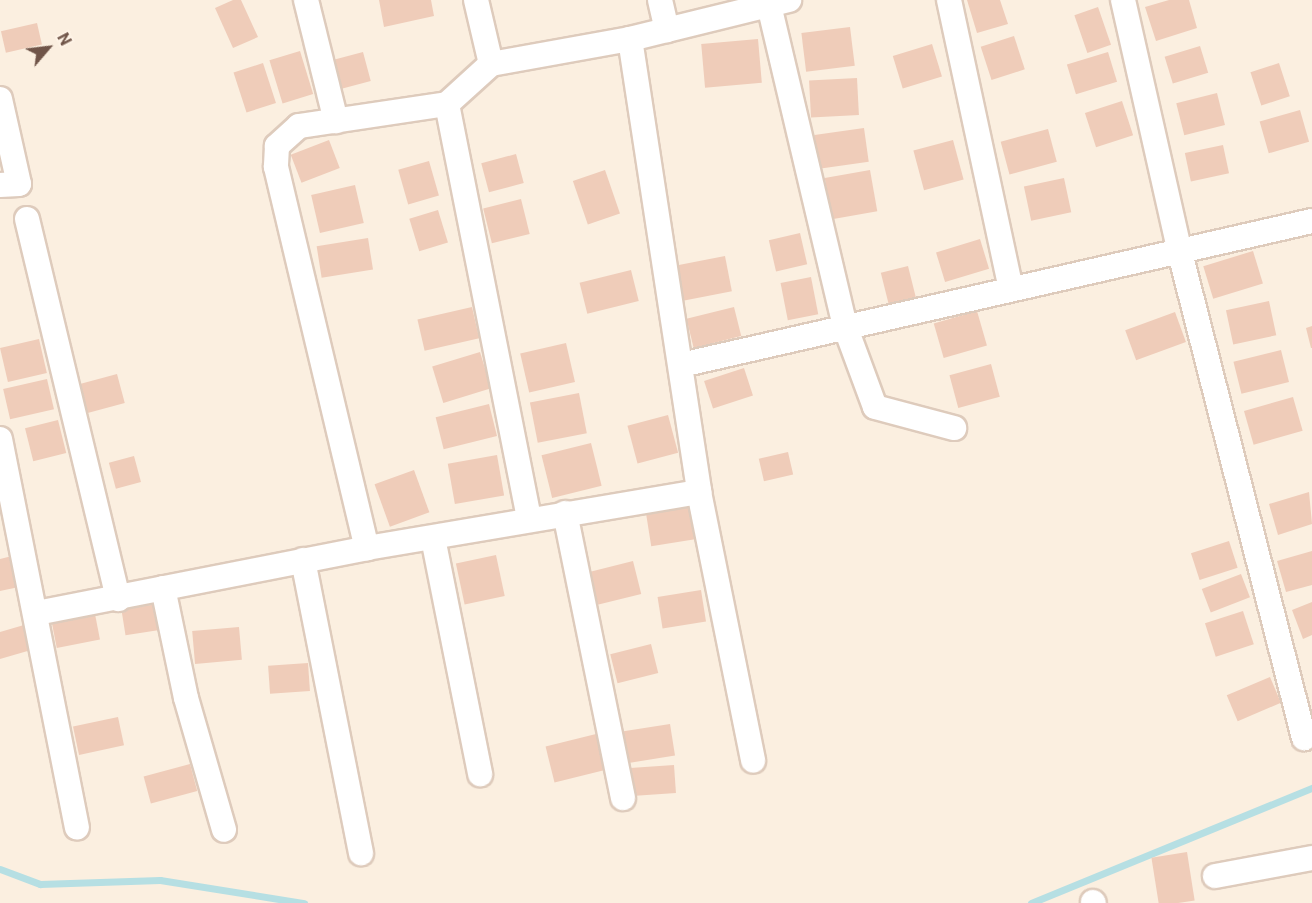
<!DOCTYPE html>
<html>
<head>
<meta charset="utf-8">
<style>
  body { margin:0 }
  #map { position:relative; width:1312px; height:903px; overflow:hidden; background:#fbefe0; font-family:Roboto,sans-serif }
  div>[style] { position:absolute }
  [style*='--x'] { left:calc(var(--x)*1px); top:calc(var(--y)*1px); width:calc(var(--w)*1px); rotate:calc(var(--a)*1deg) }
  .stream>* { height:7px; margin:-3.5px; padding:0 3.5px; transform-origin:3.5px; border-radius:3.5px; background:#b6dfe3 }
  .building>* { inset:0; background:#efccb9; transform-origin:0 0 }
  .roads { filter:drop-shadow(2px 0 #decbbc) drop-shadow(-2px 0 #decbbc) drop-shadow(0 2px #decbbc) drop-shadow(0 -2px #decbbc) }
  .street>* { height:24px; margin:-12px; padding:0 12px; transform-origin:12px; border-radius:12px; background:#fff }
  span { translate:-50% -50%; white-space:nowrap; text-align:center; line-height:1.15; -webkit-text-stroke:5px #fef3e6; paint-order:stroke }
  .north { position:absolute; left:18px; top:18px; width:60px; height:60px; -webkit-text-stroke:4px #fef3e6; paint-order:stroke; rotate:62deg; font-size:16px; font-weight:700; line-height:24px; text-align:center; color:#705549 }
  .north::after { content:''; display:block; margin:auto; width:21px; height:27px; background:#705549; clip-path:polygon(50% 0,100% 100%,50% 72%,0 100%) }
</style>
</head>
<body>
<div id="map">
  <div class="stream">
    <div style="--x:0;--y:869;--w:43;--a:20.6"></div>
    <div style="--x:40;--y:884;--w:120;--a:-1.9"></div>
    <div style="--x:160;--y:880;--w:146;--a:9.1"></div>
    <div style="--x:1031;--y:903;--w:304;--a:-22.3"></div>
  </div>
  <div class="building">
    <div style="clip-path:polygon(233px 0,241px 0,258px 37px,233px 48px,215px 8px)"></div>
    <div style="clip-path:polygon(379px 0,431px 0,434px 16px,384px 27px)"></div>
    <div style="clip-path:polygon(967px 0,1000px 0,1008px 24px,977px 33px)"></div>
    <div style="clip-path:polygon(1169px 0,1189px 0,1197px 28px,1156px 41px,1145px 7px)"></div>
    <div style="left:1098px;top:7px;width:40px;height:25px;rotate:71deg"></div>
    <div style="left:37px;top:23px;width:22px;height:37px;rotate:77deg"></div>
    <div style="left:850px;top:27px;width:39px;height:49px;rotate:83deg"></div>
    <div style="left:1014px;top:36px;width:35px;height:35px;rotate:72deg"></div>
    <div style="left:758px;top:39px;width:44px;height:57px;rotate:85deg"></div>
    <div style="left:932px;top:44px;width:34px;height:41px;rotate:73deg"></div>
    <div style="left:1200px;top:46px;width:28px;height:37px;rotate:73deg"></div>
    <div style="left:300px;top:51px;width:45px;height:32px;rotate:73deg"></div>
    <div style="left:363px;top:52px;width:30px;height:38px;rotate:75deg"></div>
    <div style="left:1108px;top:52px;width:31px;height:43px;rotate:73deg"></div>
    <div style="left:263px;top:63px;width:42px;height:31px;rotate:72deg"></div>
    <div style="left:1279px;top:63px;width:35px;height:30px;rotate:72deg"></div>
    <div style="left:857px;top:78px;width:37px;height:48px;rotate:87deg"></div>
    <div style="left:1217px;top:93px;width:33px;height:42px;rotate:76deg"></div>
    <div style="left:1122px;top:101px;width:36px;height:39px;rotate:72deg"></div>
    <div style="left:1300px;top:110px;width:33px;height:42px;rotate:74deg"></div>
    <div style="left:864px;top:128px;width:34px;height:50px;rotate:82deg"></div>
    <div style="left:1048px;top:129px;width:34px;height:49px;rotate:75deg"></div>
    <div style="left:329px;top:140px;width:30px;height:41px;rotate:69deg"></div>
    <div style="left:953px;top:140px;width:41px;height:41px;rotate:75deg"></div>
    <div style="left:1223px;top:145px;width:29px;height:39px;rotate:78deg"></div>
    <div style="left:516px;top:154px;width:30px;height:36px;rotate:75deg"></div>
    <div style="left:429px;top:161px;width:36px;height:32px;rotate:74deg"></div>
    <div style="left:605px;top:170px;width:46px;height:34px;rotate:71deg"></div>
    <div style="left:870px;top:170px;width:42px;height:46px;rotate:80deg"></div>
    <div style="left:1064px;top:178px;width:35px;height:41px;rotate:78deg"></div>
    <div style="left:355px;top:185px;width:39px;height:45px;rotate:77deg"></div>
    <div style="left:521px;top:199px;width:36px;height:39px;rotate:76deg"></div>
    <div style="left:438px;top:210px;width:34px;height:30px;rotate:73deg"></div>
    <div style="left:800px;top:233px;width:32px;height:32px;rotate:77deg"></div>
    <div style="left:368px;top:238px;width:32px;height:52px;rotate:81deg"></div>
    <div style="left:980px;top:239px;width:31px;height:46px;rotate:73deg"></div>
    <div style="left:1253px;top:251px;width:34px;height:52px;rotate:73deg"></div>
    <div style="left:725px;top:256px;width:36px;height:51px;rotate:79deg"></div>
    <div style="left:908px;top:266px;width:33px;height:28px;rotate:76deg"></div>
    <div style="left:631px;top:270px;width:32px;height:53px;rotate:76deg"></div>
    <div style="left:811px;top:277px;width:38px;height:31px;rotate:79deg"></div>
    <div style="left:1269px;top:301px;width:35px;height:44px;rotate:78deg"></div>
    <div style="left:472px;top:307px;width:32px;height:56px;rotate:77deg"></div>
    <div style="left:734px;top:307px;width:30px;height:49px;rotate:76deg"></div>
    <div style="left:977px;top:311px;width:36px;height:45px;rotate:74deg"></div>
    <div style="left:1175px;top:312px;width:32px;height:53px;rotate:70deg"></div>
    <div style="clip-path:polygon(1312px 326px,1312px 348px,1311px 348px,1306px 328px)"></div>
    <div style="left:39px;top:339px;width:35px;height:40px;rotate:77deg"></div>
    <div style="left:566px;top:343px;width:40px;height:47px;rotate:77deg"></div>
    <div style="left:1281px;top:350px;width:33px;height:49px;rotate:76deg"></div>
    <div style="left:480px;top:352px;width:38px;height:50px;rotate:73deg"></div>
    <div style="left:991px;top:364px;width:34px;height:43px;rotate:75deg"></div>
    <div style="left:744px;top:368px;width:29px;height:42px;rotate:72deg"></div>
    <div style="left:117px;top:374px;width:30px;height:48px;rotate:75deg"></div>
    <div style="left:47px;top:379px;width:31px;height:45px;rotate:77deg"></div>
    <div style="left:579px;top:393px;width:41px;height:50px;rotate:79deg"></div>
    <div style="left:1293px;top:397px;width:35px;height:51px;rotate:74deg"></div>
    <div style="left:489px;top:404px;width:33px;height:55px;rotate:76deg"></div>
    <div style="left:668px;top:415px;width:39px;height:42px;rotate:75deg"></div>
    <div style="left:58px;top:420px;width:34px;height:34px;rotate:76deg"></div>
    <div style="left:591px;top:443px;width:44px;height:51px;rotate:76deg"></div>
    <div style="left:788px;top:452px;width:23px;height:30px;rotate:77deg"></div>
    <div style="left:497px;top:455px;width:41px;height:50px;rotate:80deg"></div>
    <div style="left:134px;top:456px;width:27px;height:26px;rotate:75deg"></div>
    <div style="left:414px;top:470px;width:45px;height:42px;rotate:70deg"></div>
    <div style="clip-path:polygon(1309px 492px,1312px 524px,1278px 535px,1269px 504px)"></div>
    <div style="left:694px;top:503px;width:36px;height:49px;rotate:81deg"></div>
    <div style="left:1229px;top:541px;width:28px;height:40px;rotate:72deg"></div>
    <div style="clip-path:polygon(1312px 551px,1312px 585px,1286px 592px,1277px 561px)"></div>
    <div style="left:496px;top:555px;width:42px;height:41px;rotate:78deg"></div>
    <div style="clip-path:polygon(12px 556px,19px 587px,0 591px,0 559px)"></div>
    <div style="left:633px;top:561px;width:34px;height:46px;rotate:76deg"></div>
    <div style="left:1241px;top:574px;width:25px;height:42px;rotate:69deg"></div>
    <div style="left:701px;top:590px;width:32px;height:44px;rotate:81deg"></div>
    <div style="clip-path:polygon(1312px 602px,1312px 635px,1303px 639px,1292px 610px)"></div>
    <div style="left:157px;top:604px;width:26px;height:36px;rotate:81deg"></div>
    <div style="left:1243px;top:611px;width:35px;height:40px;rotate:72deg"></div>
    <div style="left:95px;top:614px;width:26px;height:44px;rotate:79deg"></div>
    <div style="clip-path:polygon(24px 625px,31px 650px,0 659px,0 632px)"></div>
    <div style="left:239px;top:627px;width:33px;height:47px;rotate:85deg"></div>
    <div style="left:651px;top:644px;width:30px;height:42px;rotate:76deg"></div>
    <div style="left:308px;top:663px;width:28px;height:40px;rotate:86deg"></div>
    <div style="left:1270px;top:677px;width:28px;height:47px;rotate:67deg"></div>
    <div style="left:118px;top:717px;width:29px;height:46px;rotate:78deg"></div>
    <div style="left:670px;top:724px;width:32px;height:47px;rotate:81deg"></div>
    <div style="left:596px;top:734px;width:37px;height:52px;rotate:76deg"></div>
    <div style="left:190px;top:764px;width:28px;height:48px;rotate:75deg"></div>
    <div style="left:674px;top:765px;width:28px;height:44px;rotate:86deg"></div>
    <div style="left:1187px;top:852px;width:49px;height:36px;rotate:81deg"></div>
  </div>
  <div class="roads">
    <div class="street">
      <div style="--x:306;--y:0;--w:125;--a:76.1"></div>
      <div style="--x:476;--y:0;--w:66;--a:76.8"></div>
      <div style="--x:491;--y:64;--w:141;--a:-10.2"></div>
      <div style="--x:630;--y:39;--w:164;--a:-13.8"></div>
      <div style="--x:660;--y:0;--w:31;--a:77"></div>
      <div style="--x:949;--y:0;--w:295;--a:77.9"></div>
      <div style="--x:1123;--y:0;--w:255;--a:77.3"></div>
      <div style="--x:1179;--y:249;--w:505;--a:75.66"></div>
      <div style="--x:769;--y:5;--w:330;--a:76.7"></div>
      <div style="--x:845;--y:326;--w:86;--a:69.7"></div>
      <div style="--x:875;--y:407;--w:82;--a:14.9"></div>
      <div style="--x:630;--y:39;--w:458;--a:81.3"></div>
      <div style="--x:699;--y:492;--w:274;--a:78.6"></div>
      <div style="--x:491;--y:64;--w:59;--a:137.7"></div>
      <div style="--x:447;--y:104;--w:422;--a:78.8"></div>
      <div style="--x:0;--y:99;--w:87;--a:77.4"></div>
      <div style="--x:19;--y:184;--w:19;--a:177"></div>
      <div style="--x:447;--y:104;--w:150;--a:171.5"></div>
      <div style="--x:299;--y:126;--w:30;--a:138"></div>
      <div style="--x:277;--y:146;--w:21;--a:93"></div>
      <div style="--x:276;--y:167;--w:392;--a:76.6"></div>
      <div style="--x:367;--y:548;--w:337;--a:-9.6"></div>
      <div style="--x:27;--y:219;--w:391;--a:76.5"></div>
      <div style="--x:681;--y:365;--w:647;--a:-12.86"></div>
      <div style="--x:0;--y:439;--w:396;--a:78.8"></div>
      <div style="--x:565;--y:513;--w:291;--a:78.5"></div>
      <div style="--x:433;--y:538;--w:241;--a:78.7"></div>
      <div style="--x:303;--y:560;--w:299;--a:78.8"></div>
      <div style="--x:163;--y:588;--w:112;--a:78.2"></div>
      <div style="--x:186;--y:698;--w:137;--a:73.9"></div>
      <div style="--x:37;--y:613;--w:336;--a:-11.1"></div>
      <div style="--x:1215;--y:876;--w:99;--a:-10.5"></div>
      <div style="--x:1093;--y:902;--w:1;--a:45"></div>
    </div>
  </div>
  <div class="north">N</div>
</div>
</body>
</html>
